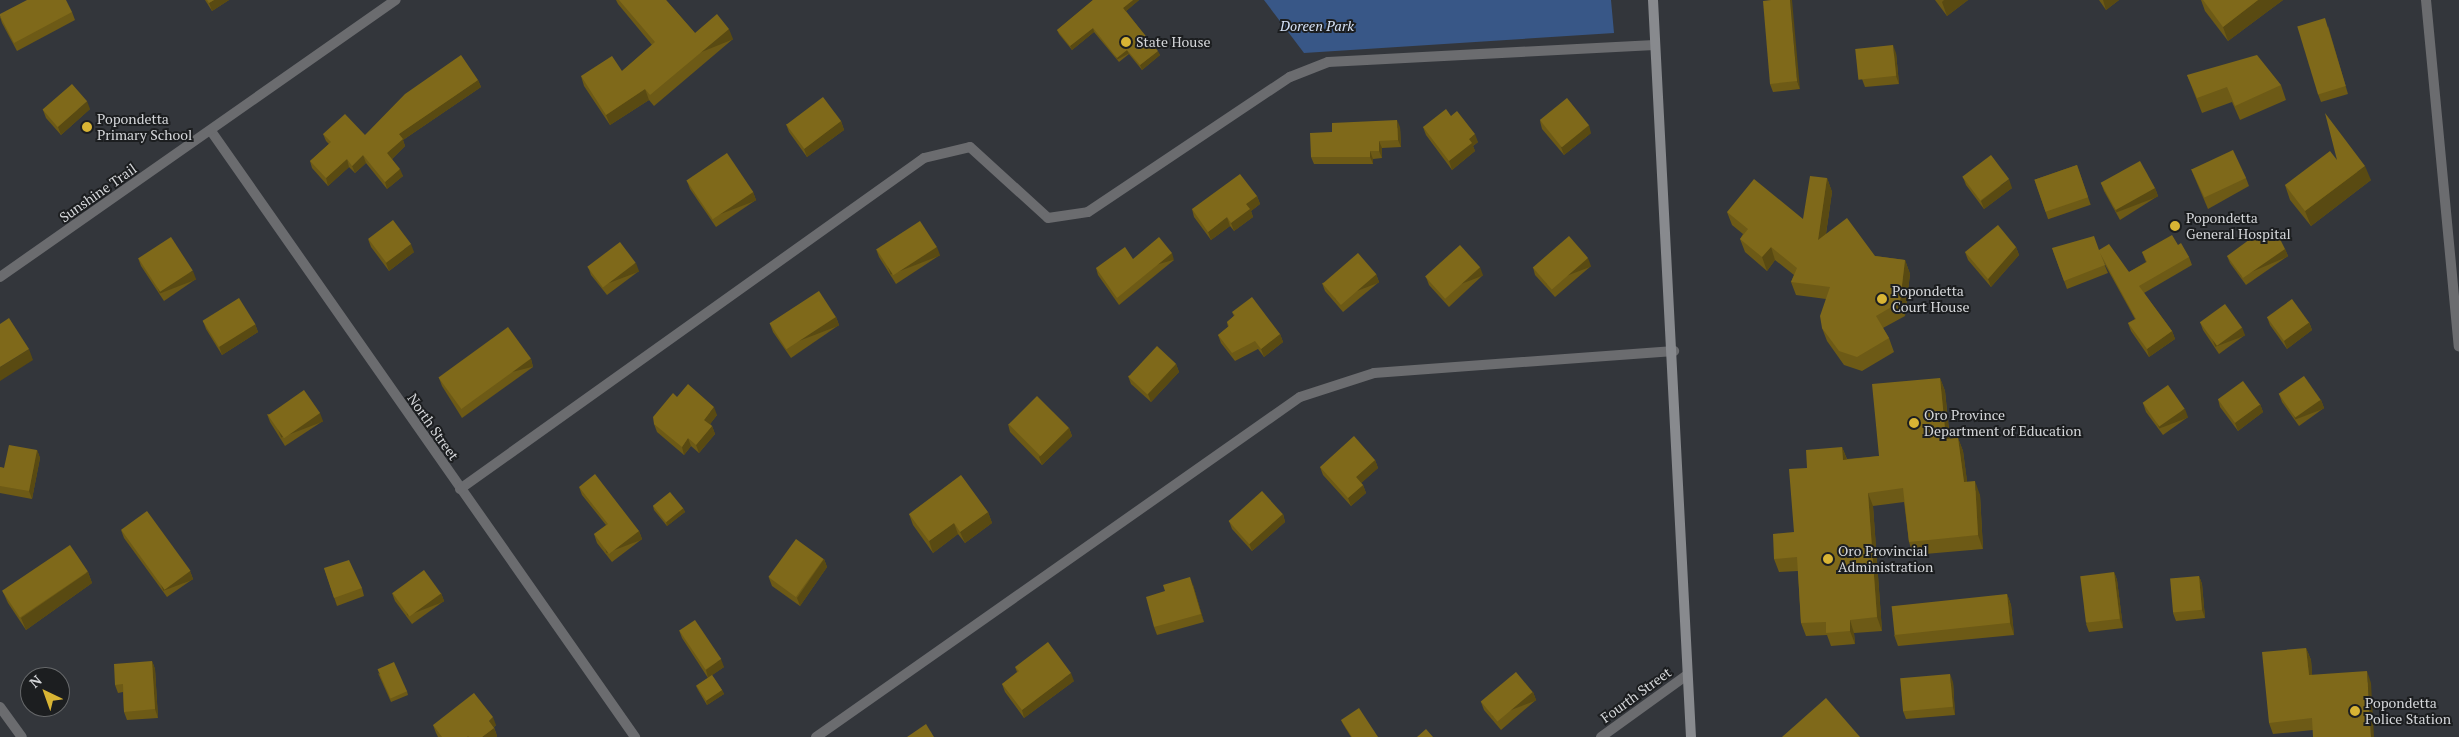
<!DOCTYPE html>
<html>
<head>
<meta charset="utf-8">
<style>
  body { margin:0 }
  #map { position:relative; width:2459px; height:737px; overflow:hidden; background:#33363b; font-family:"PT Serif",serif }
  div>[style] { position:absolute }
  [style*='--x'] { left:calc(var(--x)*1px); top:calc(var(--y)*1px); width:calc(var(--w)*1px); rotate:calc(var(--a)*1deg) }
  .green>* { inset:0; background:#385787 }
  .street>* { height:10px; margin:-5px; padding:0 5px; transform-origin:5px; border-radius:5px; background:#6b6c6f }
  .secondary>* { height:10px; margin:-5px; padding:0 5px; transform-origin:5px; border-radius:5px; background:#888a8e }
  .wall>* { inset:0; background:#6d5a16; transform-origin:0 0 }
  .shaded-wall>* { inset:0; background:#594a12; transform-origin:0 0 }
  .building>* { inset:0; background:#7f691a; transform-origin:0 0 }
  .dots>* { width:14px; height:14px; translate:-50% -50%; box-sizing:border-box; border:2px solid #1c1e20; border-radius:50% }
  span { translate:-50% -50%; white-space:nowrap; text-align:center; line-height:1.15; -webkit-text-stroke:4px #1c1e20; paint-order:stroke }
  .park-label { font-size:14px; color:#d7e3f7; font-style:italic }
  .poi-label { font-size:14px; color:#d4d6d9 }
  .left { translate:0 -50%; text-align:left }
  .street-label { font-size:14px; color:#d4d6d9 }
  .north { position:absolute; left:20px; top:667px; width:50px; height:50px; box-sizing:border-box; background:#1c1e20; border:1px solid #66686a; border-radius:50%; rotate:318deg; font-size:14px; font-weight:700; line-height:20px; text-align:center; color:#d4d6d9 }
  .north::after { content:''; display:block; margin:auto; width:18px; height:22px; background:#d8b434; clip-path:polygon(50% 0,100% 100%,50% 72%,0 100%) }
</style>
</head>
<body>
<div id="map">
  <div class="green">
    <div style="clip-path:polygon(1264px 0,1611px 0,1614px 33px,1304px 53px)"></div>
  </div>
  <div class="street">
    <div style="--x:2426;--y:0;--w:348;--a:84.6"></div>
    <div style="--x:211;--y:131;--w:740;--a:55.02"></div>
    <div style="--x:0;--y:277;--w:483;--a:-35"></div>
    <div style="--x:460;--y:489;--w:570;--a:-35.5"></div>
    <div style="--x:924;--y:158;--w:47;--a:-13.4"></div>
    <div style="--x:970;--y:147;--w:105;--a:42.3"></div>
    <div style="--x:1048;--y:218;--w:40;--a:-8.5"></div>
    <div style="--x:1088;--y:212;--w:243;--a:-33.8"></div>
    <div style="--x:1290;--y:77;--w:41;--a:-21.5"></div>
    <div style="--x:1328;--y:62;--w:327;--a:-3"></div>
    <div style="--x:0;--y:707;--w:37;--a:54"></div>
    <div style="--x:816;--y:737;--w:591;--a:-35.09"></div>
    <div style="--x:1300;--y:397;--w:78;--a:-18"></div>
    <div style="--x:1374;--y:373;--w:301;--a:-4.2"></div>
    <div style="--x:1601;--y:737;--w:106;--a:-35.8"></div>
  </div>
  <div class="secondary">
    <div style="--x:1653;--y:0;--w:738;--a:87.05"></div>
  </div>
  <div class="wall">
    <div style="clip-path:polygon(205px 0,229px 0,212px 11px)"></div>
    <div style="clip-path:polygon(616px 0,666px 0,695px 33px,733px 39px,654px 106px,649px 100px,610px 125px,584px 86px,581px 76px,622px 71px,652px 45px,618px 4px)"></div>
    <div style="clip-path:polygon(1093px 0,1139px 0,1126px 11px,1160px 55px,1142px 70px,1129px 54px,1119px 62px,1094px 32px,1072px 50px,1059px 34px,1057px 30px)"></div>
    <div style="clip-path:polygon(1771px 0,1800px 89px,1773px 92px,1770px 84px)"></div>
    <div style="clip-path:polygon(1935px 0,1968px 0,1947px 16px)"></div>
    <div style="clip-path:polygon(2099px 0,2119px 0,2106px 10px)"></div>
    <div style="clip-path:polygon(2201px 0,2283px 0,2228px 41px,2205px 11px)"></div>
    <div style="clip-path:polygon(72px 12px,75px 20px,17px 51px,2px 23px,0 17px)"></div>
    <div style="clip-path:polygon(2328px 26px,2348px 94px,2321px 102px,2318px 94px)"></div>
    <div style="clip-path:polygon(1896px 53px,1899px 84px,1865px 87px,1862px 79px)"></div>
    <div style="clip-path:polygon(2187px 75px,2281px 85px,2286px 100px,2240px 120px,2232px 102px,2202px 113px)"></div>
    <div style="clip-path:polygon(478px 80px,481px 87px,403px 140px,405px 146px,392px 159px,403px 176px,387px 189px,366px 163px,355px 173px,349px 167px,328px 186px,312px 168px,310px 161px,329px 144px,326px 141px,323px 134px,365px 135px)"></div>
    <div style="clip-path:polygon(90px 109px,61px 135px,46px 118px,43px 110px)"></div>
    <div style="clip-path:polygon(1451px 116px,1478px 142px,1473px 146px,1475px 151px,1452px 170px,1426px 135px,1423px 127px)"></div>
    <div style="clip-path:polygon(841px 121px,844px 130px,807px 157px,789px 132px,786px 124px)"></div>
    <div style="clip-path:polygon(1540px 121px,1591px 133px,1564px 155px,1542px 129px)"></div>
    <div style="clip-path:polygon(1400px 127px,1401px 147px,1382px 148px,1382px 158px,1373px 159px,1373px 164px,1314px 164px,1311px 157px)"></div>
    <div style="clip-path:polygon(2337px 160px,2371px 180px,2311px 226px,2290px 200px,2285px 185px)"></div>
    <div style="left:2077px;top:165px;width:42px;height:45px;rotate:71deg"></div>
    <div style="clip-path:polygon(2191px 169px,2246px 178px,2249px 186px,2208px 209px)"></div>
    <div style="clip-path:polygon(1963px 177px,2012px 188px,1984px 209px,1966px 185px)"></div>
    <div style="clip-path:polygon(1827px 178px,1832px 192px,1826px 234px,1875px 256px,1905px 260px,1910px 274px,1905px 316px,1883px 328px,1889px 338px,1894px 352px,1862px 371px,1844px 365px,1827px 341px,1822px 328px,1826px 299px,1796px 295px,1791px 282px,1794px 275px,1775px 260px,1767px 271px,1745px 252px,1740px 239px,1743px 234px,1732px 225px,1727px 212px,1803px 219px)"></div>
    <div style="clip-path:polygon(687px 181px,753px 192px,756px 200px,716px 227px,690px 189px)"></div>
    <div style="clip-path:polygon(2101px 183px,2155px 188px,2158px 196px,2120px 220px,2104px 191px)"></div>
    <div style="clip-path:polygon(1257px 196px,1260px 204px,1251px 211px,1253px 217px,1234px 231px,1230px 226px,1211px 240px,1194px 217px,1192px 209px)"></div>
    <div style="clip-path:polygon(368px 239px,414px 252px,389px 271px,371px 247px)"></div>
    <div style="clip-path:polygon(2178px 245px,2189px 257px,2192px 265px,2144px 293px,2172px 331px,2175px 339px,2149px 357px,2131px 331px,2128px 323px,2135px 319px,2103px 261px,2108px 273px,2067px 289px,2052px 248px,2099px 250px,2129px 272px,2146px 262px,2142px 252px)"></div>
    <div style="clip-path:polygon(2016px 247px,2019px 255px,1991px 287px,1968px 260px,1965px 252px)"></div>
    <div style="clip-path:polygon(876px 249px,940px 255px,896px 284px,879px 257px)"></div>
    <div style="clip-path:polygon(2285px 249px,2288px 256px,2246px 285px,2230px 263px,2227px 256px)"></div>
    <div style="clip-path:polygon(138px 258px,196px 279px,164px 301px,141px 266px)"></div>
    <div style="clip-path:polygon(1133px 259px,1174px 260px,1119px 305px,1098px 275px,1096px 268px)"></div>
    <div style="clip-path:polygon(1591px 266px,1555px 297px,1535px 275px,1533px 267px)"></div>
    <div style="clip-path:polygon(588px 267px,639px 271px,607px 295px,591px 275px)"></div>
    <div style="clip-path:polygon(1376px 274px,1379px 282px,1343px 312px,1325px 291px,1322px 283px)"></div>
    <div style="clip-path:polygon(1483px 275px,1449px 307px,1429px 285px,1426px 277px)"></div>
    <div style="clip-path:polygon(1232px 312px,1280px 334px,1283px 342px,1264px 357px,1258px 349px,1235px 361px,1221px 343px,1218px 335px,1228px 327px,1227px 322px,1234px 316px)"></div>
    <div style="clip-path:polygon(836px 317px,839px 325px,791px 358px,773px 332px,770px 324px)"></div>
    <div style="clip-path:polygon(2267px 317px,2309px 322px,2312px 330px,2287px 349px,2270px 325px)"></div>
    <div style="clip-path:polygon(203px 321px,255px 324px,258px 332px,222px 355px,206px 329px)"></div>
    <div style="clip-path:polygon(2200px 322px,2245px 335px,2219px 354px,2203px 330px)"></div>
    <div style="clip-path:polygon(531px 359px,533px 367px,462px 418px,442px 386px,439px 378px)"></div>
    <div style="clip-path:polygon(1176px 364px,1179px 372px,1151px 402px,1131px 384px,1128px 376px)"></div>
    <div style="clip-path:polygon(1940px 378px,1945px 391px,1950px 439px,1958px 438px,1963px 451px,1967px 482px,1980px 495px,1983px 549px,1913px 555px,1909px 542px,1904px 502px,1873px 506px,1882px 631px,1854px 633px,1855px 644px,1831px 646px,1827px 635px,1806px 636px,1801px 623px,1798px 571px,1779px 572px,1774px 559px,1794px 532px,1807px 468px,1842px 447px,1847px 459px,1879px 456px)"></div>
    <div style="clip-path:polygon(2279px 394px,2321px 400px,2324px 408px,2299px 426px,2282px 402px)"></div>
    <div style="clip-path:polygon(677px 397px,717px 415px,710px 424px,712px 426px,715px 434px,699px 453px,691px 446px,684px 455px,657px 432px,654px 424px)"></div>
    <div style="clip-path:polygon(2218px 399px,2260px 404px,2263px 412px,2238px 431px,2220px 407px)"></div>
    <div style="clip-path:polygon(2143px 403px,2188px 417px,2163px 435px,2146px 412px)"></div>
    <div style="clip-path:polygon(267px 414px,323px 421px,285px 446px,270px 422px)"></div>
    <div style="clip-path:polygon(1008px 424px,1069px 428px,1072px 436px,1042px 465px,1010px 432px)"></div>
    <div style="clip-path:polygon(37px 450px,40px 458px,32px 499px,0 493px,0 467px,4px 468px)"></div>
    <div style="clip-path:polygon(1375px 460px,1378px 468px,1361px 483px,1363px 485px,1366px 493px,1351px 506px,1323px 475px,1320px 467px)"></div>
    <div style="clip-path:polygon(579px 487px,639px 531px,642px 539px,612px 562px,597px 543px,594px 534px,606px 525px,582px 495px)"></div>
    <div style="clip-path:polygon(653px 506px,683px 508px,685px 512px,667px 526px,654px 510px)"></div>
    <div style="clip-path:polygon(988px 512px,992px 523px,965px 543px,958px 534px,933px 553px,913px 525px,909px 514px)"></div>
    <div style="clip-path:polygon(1283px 514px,1285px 522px,1252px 551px,1232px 529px,1229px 521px)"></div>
    <div style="clip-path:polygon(121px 530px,190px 571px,193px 579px,167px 597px,124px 538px)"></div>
    <div style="clip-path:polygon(824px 559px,827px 567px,800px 606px,772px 586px,769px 578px)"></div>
    <div style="clip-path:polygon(324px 568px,362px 588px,364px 596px,337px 606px)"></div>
    <div style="clip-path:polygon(88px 572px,92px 583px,26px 630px,8px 603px,3px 592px)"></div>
    <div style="clip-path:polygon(2114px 572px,2117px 580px,2123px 628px,2089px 632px,2086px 624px)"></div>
    <div style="clip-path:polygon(2199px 576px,2202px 584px,2205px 618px,2176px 621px,2173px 613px)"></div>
    <div style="clip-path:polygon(1193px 585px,1204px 622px,1157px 635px,1154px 627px)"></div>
    <div style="clip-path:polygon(392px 593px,441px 593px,444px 601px,412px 624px,395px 601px)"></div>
    <div style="clip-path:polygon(2007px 594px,2011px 605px,2014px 635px,1898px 646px,1894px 635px)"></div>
    <div style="clip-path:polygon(679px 630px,724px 667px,712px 675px,722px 690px,724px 694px,707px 705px,698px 690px,696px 686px,708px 678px,682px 638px)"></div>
    <div style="clip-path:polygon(2306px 648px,2311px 660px,2312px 675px,2371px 683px,2313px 730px,2273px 734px,2269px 723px)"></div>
    <div style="clip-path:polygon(152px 661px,155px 669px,158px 718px,127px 720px,124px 712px,123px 692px,118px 693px,115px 685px)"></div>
    <div style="clip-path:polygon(1015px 667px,1074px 681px,1024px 718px,1005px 692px,1002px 684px,1017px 672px)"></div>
    <div style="clip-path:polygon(378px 673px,407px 691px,408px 695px,391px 702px)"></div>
    <div style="clip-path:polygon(1953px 682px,1955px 715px,1906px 719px,1903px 711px)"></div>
    <div style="clip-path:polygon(1533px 692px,1536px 700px,1501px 730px,1484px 710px,1481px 702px)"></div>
    <div style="clip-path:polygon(1341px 720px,1378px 737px,1351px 737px,1343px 724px)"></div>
    <div style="clip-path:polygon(433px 725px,496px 725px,494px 727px,497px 736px,496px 737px,438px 737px,436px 733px)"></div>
  </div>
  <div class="shaded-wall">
    <div style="clip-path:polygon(214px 0,229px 0,212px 11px,209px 3px)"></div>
    <div style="clip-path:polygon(1133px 0,1139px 0,1125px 12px,1123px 8px)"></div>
    <div style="clip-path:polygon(1790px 0,1792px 0,1800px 89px,1797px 81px)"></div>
    <div style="clip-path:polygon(1944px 0,1968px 0,1947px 16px,1942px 2px)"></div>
    <div style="clip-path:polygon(2103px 0,2119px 0,2106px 10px)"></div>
    <div style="clip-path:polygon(2258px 0,2283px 0,2228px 41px,2223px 27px)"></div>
    <div style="clip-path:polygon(1093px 28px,1094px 32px,1072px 50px,1070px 46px)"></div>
    <div style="left:729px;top:29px;width:11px;height:103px;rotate:68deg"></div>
    <div style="clip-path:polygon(1893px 45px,1896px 53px,1899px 84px,1896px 76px)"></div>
    <div style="left:1127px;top:50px;width:4px;height:13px;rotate:63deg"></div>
    <div style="clip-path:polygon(1158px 51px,1160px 55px,1142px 70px,1140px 65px)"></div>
    <div style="clip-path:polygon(478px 80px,481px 87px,403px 140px,405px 146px,390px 161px,387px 153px,399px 134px)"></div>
    <div style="clip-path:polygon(645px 89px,649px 100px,610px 125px,606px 115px)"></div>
    <div style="clip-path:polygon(87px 101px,90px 109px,61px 135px,58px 127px)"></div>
    <div style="clip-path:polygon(1397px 120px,1400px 127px,1401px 147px,1398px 140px)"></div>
    <div style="clip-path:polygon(841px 121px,844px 130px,807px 157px,804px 149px)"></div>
    <div style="clip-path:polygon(1589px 125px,1591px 133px,1564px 155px,1561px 147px)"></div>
    <div style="clip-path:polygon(1475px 134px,1478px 142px,1473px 146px,1475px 151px,1452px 170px,1449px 161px,1469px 139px)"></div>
    <div style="clip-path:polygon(1379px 141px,1382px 148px,1382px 158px,1379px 151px)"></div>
    <div style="clip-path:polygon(1370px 151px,1373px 159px,1373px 164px,1370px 157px)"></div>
    <div style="clip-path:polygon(363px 155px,366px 163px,355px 173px,352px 166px)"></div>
    <div style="clip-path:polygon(347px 159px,349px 167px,328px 186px,326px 178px)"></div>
    <div style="clip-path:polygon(2365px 166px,2371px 180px,2311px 226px,2305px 211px)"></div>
    <div style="clip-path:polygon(400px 169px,403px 176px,387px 189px,385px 182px)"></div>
    <div style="clip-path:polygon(1827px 178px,1832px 192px,1823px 254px,1818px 240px)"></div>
    <div style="clip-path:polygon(2009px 179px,2012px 188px,1984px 209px,1981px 201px)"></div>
    <div style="left:2155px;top:188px;width:9px;height:45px;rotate:69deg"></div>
    <div style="left:753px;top:192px;width:9px;height:48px;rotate:69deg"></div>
    <div style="clip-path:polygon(1257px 196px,1260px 204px,1251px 211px,1253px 217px,1234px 231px,1231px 223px,1246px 204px)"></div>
    <div style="clip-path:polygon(1227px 217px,1230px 226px,1211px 240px,1208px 232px)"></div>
    <div style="clip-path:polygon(411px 244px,414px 252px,389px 271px,386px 263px)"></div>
    <div style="left:937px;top:247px;width:9px;height:53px;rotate:69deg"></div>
    <div style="clip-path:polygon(1771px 247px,1775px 260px,1767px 271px,1762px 257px)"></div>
    <div style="clip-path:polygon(2016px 247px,2019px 255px,1991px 287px,1988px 279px)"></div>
    <div style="left:2285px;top:249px;width:8px;height:51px;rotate:67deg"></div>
    <div style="left:1172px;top:253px;width:7px;height:71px;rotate:74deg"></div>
    <div style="left:1588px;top:258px;width:9px;height:48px;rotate:69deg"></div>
    <div style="clip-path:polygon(1905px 260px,1910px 274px,1905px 316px,1900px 302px)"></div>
    <div style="left:636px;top:263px;width:9px;height:40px;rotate:69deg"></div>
    <div style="left:1480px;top:267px;width:9px;height:47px;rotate:69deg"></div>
    <div style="left:193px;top:271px;width:9px;height:39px;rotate:69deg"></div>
    <div style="left:1376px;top:274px;width:9px;height:47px;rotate:69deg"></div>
    <div style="left:836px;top:317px;width:9px;height:58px;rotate:69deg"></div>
    <div style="clip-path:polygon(2309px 322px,2312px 330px,2287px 349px,2284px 341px)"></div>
    <div style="clip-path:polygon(255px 324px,258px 332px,222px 355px,219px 346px)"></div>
    <div style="left:2242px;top:327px;width:9px;height:32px;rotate:69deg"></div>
    <div style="clip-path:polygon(2172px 331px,2175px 339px,2149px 357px,2147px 349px)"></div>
    <div style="clip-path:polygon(1280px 334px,1283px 342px,1264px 357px,1261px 349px)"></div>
    <div style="clip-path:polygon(29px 349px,33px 360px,0 381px,0 367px)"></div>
    <div style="left:531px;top:359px;width:8px;height:88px;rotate:76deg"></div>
    <div style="clip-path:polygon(1176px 364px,1179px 372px,1151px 402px,1148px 394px)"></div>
    <div style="clip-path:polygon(1940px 378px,1945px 391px,1951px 453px,1946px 439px)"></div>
    <div style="left:2321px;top:400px;width:9px;height:31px;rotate:69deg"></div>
    <div style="clip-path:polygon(2260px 404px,2263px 412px,2238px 431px,2235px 423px)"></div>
    <div style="clip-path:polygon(714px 407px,717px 415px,707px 428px,704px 420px)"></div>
    <div style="left:2185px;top:409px;width:9px;height:31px;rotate:69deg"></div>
    <div style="left:320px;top:413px;width:9px;height:45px;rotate:69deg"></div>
    <div style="clip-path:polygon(712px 426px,715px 434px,699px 453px,696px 445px)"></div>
    <div style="clip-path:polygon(1069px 428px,1072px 436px,1042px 465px,1039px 457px)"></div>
    <div style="clip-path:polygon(688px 438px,691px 446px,684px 455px,682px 447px)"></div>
    <div style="clip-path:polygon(1958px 438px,1963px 451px,1969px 495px,1964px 482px)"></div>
    <div style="clip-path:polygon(1842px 447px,1847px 460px,1843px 460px)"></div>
    <div style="clip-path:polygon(37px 450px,40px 458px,32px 499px,29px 491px)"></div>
    <div style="clip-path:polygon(1375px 460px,1378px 468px,1359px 485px,1356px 477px)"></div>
    <div style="clip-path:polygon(1975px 481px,1980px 495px,1983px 549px,1978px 535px)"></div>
    <div style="clip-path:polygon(1363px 485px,1366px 493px,1351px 506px,1348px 498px)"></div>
    <div style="clip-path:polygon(1868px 493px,1873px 506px,1882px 631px,1877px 617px)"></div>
    <div style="clip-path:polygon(683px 508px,685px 512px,667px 526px,666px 522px)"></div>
    <div style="clip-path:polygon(988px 512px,992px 523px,965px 543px,960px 532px)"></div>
    <div style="clip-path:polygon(1283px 514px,1285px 522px,1252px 551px,1249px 543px)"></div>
    <div style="clip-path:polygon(954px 523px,958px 534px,933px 553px,929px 541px)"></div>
    <div style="left:639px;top:531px;width:9px;height:38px;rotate:69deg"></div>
    <div style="clip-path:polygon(824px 559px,827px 567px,800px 606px,797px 598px)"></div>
    <div style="left:190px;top:571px;width:9px;height:32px;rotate:69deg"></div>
    <div style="clip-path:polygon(88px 572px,92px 583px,26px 630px,21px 618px)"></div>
    <div style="clip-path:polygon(2114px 572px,2117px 580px,2123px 628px,2120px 619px)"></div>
    <div style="clip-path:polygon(2199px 576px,2202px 584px,2205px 618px,2202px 610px)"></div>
    <div style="clip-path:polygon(1190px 577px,1193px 585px,1204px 622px,1201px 614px)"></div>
    <div style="left:441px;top:593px;width:9px;height:39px;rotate:69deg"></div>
    <div style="clip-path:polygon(2007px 594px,2011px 605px,2014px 635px,2010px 623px)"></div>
    <div style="clip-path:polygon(1850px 620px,1854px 633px,1855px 644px,1850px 631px)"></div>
    <div style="clip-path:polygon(2306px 648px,2311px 660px,2313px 686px,2309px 675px)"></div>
    <div style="clip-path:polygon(721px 659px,724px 667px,708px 678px,706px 670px)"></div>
    <div style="clip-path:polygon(152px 661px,155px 669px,158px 718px,155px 709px)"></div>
    <div style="clip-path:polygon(2367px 671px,2371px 683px,2374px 737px,2371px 737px)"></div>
    <div style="clip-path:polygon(1071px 673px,1074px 681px,1024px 718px,1022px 710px)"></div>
    <div style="clip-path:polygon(1950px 674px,1953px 682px,1955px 715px,1953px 707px)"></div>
    <div style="clip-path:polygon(722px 690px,724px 694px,707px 705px,706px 701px)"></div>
    <div style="left:1533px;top:692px;width:9px;height:46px;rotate:69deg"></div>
    <div style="clip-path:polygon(493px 717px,496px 725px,492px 729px,489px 721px)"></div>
    <div style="clip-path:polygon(494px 728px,497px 736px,496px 737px,482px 737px)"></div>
  </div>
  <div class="building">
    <div style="clip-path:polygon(27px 0,66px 0,72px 12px,14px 43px,0 16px,0 14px)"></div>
    <div style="clip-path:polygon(207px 0,214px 0,209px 3px)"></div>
    <div style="clip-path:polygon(619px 0,666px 0,695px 33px,717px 14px,729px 29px,650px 95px,645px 89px,606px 115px,581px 76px,612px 56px,622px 71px,655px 42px)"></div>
    <div style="clip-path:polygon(1093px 0,1133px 0,1123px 8px,1158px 51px,1140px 65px,1127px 50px,1117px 58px,1093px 28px,1070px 46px,1057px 30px)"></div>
    <div style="clip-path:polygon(1771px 0,1790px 0,1797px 81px,1770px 84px,1763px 1px)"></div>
    <div style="clip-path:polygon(2203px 0,2258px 0,2223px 27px)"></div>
    <div style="left:2325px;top:18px;width:71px;height:29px;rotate:73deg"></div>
    <div style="left:1893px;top:45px;width:31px;height:38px;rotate:84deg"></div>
    <div style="clip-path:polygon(461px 55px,478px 80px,399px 134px,403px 139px,387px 153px,400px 169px,385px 182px,363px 155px,352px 166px,347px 159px,326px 178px,310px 161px,331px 142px,323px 134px,345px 114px,365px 135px,405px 94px)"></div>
    <div style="clip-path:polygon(2257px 55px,2281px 85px,2235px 106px,2227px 87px,2197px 98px,2187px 75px)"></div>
    <div style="left:72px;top:84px;width:23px;height:39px;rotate:49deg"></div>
    <div style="left:823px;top:97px;width:30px;height:46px;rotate:53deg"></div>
    <div style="left:1567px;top:98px;width:35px;height:35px;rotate:51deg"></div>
    <div style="clip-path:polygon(1446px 109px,1451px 116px,1457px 111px,1475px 134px,1469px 139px,1472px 143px,1449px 161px,1423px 127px)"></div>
    <div style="clip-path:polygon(2325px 113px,2365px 166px,2305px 211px,2285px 185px,2330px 151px,2337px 160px)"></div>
    <div style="clip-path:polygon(1397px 120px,1398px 140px,1379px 141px,1379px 151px,1370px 151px,1370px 157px,1311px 157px,1310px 133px,1332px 132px,1332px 123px)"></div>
    <div style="left:2233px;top:150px;width:31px;height:46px;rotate:65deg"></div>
    <div style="left:727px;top:153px;width:47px;height:49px;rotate:56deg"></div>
    <div style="left:1991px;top:155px;width:30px;height:36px;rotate:53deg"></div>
    <div style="left:2140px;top:161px;width:31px;height:45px;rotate:61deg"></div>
    <div style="left:2077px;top:165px;width:34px;height:45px;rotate:71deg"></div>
    <div style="clip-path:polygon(1240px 174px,1257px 196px,1246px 204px,1250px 209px,1231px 223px,1227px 217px,1208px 232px,1192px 209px)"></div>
    <div style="clip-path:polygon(1810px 176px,1827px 178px,1818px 240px,1847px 218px,1875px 256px,1905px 260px,1900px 302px,1876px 316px,1889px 338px,1857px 357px,1839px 351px,1822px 328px,1820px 316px,1830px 287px,1791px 282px,1797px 268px,1771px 247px,1762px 257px,1740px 239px,1748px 229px,1727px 212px,1754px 179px,1803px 219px)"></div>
    <div style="left:393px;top:220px;width:30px;height:31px;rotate:53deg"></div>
    <div style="left:920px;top:221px;width:31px;height:52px;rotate:57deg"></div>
    <div style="clip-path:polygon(1998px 225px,2016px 247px,1988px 279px,1965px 252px)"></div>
    <div style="clip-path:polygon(2275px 229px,2285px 249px,2243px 278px,2227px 256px,2257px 234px,2260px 238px)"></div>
    <div style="clip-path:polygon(2172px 235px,2178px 245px,2181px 243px,2189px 257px,2139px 286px,2172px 331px,2147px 349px,2128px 323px,2136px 319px,2100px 253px,2105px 265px,2064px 281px,2052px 248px,2094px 236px,2099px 250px,2109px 244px,2129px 272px,2147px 262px,2142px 252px)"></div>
    <div style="left:1569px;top:236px;width:29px;height:48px;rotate:49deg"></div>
    <div style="left:171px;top:237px;width:40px;height:39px;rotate:57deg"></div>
    <div style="clip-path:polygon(1159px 237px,1172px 253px,1117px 298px,1096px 268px,1125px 247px,1133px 259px)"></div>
    <div style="left:620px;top:242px;width:26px;height:41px;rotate:53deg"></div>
    <div style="left:1460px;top:245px;width:30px;height:47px;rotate:48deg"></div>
    <div style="left:1358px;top:253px;width:28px;height:47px;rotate:49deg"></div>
    <div style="left:819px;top:291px;width:31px;height:59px;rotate:57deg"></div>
    <div style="clip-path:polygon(1252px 297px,1280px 334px,1261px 349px,1255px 341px,1232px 353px,1218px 335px,1229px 326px,1227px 322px,1235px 315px,1232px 312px)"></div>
    <div style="left:239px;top:298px;width:31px;height:43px;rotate:58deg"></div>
    <div style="left:2292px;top:299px;width:29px;height:31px;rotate:54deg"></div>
    <div style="left:2225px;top:304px;width:29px;height:31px;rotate:54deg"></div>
    <div style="clip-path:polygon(9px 318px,29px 349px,0 367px,0 324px)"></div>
    <div style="left:508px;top:327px;width:39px;height:86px;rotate:54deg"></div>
    <div style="left:1157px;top:346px;width:26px;height:42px;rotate:43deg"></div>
    <div style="left:2304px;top:376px;width:29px;height:31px;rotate:55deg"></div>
    <div style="clip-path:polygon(1940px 378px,1946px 439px,1958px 438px,1964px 482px,1975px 481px,1978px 535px,1909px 542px,1903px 488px,1868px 493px,1877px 617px,1850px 620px,1850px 631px,1826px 633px,1826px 622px,1801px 623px,1797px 557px,1774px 559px,1773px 534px,1794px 532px,1789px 469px,1807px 468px,1806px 450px,1842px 447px,1843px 460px,1879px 456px,1872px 384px)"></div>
    <div style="left:2243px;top:381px;width:29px;height:31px;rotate:54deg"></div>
    <div style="clip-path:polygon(688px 384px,714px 407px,704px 420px,712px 426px,696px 445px,688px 438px,682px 447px,654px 424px,653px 417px,673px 393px,677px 397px)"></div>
    <div style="left:2168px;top:385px;width:29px;height:31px;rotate:55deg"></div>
    <div style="left:304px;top:390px;width:28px;height:44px;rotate:55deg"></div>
    <div style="left:1037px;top:396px;width:45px;height:40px;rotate:45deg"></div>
    <div style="clip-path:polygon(1354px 436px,1375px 460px,1356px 477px,1363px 485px,1348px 498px,1320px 467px)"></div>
    <div style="clip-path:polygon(9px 445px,37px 450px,29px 491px,0 486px,0 467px,4px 468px)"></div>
    <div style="clip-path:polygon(595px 474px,639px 531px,609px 554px,594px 534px,608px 524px,579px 487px)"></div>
    <div style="clip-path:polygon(961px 475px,988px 512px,960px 532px,954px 523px,929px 541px,909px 514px)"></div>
    <div style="left:1262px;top:491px;width:31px;height:45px;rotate:48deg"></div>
    <div style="left:670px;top:492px;width:21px;height:22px;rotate:51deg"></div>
    <div style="left:147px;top:511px;width:74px;height:32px;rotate:54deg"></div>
    <div style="left:796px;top:539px;width:34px;height:47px;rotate:36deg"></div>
    <div style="left:70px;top:545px;width:32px;height:82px;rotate:56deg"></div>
    <div style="clip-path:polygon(349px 560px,362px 588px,334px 598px,324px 568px)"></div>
    <div style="left:424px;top:570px;width:29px;height:39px;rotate:54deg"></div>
    <div style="left:2114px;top:572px;width:47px;height:34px;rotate:83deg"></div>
    <div style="left:2199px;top:576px;width:34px;height:29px;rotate:85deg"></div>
    <div style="clip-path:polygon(1190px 577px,1201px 614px,1154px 627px,1146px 597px,1165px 591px,1163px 585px)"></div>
    <div style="left:2007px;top:594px;width:29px;height:116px;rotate:84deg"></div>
    <div style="left:695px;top:620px;width:47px;height:19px;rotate:56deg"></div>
    <div style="clip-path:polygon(1048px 642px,1071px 673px,1022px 710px,1002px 684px,1019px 671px,1015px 667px)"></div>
    <div style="clip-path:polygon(2306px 648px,2309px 675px,2367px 671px,2371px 737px,2313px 737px,2312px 718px,2269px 723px,2262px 652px)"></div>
    <div style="clip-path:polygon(152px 661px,155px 709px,124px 712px,123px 684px,115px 685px,114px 664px)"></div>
    <div style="left:394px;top:662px;width:32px;height:18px;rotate:66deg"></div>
    <div style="left:1516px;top:672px;width:26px;height:46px;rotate:50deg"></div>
    <div style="left:1950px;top:674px;width:33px;height:50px;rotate:85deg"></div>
    <div style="left:712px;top:675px;width:18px;height:19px;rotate:56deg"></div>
    <div style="clip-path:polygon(474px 693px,493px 717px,489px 721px,494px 728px,482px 737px,469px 737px,468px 736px,467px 737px,442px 737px,433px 725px)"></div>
    <div style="clip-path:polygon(1826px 698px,1860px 737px,1782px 737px)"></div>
    <div style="clip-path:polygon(1359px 708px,1378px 737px,1352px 737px,1341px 720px)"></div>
    <div style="clip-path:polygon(926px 724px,934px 737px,907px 737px)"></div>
    <div style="clip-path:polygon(1426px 729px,1433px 737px,1417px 737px)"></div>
  </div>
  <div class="dots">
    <div style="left:1126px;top:42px;background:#d8b434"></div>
    <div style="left:87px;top:127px;background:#d8b434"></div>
    <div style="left:2175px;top:226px;background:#d8b434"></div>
    <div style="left:1882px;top:299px;background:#d8b434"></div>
    <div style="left:1914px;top:423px;background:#d8b434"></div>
    <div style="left:1828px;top:559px;background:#d8b434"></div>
    <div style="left:2355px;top:711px;background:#d8b434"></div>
  </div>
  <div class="park-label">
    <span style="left:1317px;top:26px">Doreen Park</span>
  </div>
  <div class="poi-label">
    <span class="left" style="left:1136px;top:42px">State House</span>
    <span class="left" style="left:97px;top:127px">Popondetta<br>Primary School</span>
    <span class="left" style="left:2186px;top:226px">Popondetta<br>General Hospital</span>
    <span class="left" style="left:1892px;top:299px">Popondetta<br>Court House</span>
    <span class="left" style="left:1924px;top:423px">Oro Province<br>Department of Education</span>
    <span class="left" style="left:1838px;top:559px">Oro Provincial<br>Administration</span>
    <span class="left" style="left:2365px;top:711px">Popondetta<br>Police Station</span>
  </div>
  <div class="street-label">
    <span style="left:98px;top:193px;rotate:-35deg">Sunshine Trail</span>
    <span style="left:433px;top:427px;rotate:55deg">North Street</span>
    <span style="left:1636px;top:695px;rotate:-36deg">Fourth Street</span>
  </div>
  <div class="north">N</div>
</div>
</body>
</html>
